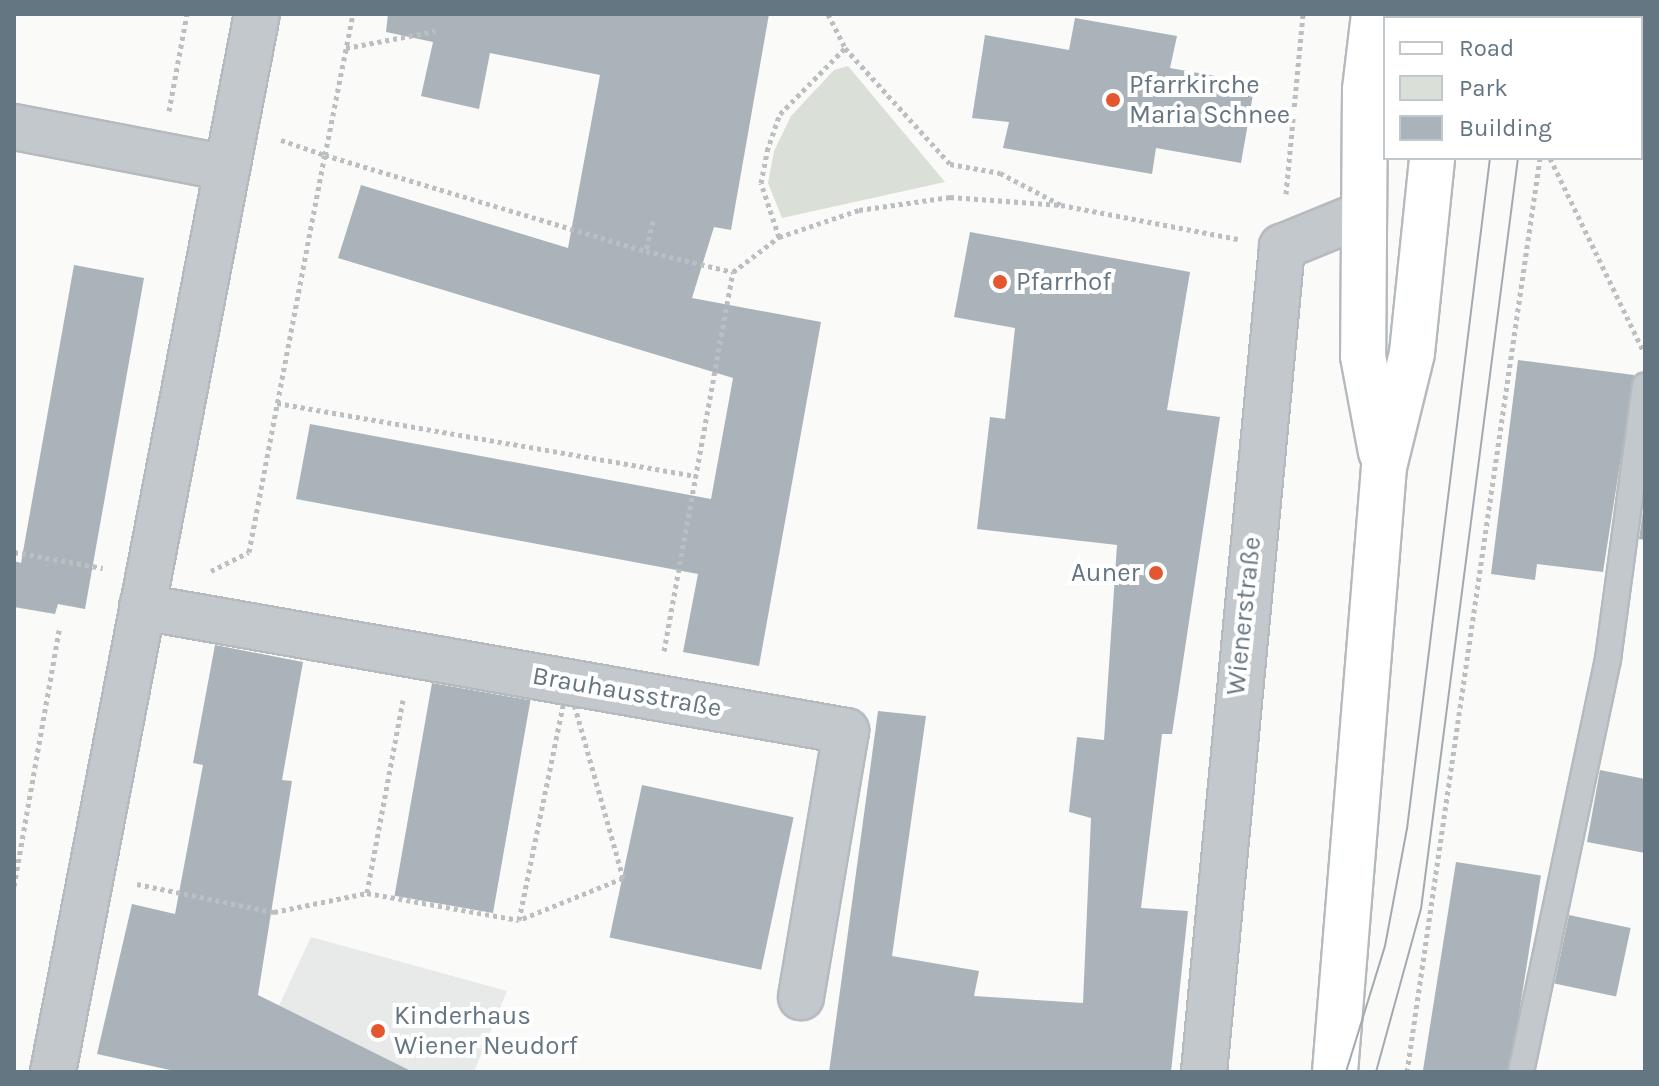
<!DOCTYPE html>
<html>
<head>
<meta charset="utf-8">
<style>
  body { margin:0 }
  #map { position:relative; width:1659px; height:1086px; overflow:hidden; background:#fafaf8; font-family:Karla,sans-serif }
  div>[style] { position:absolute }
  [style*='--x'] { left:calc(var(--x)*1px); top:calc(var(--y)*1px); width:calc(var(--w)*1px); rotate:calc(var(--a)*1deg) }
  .built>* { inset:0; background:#e8e9e9 }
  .green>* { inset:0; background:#dadfd7 }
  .building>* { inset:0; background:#aab3b9; transform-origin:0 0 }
  .path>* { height:5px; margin-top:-2.5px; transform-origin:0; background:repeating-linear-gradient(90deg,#bbbfc2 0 4px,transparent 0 8px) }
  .roads { filter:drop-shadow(2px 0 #b5babe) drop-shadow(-2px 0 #b5babe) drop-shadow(0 2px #b5babe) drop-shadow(0 -2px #b5babe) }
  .service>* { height:24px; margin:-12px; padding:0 12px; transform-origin:12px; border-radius:12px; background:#c3c8cc }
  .minor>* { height:44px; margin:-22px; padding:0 22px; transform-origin:22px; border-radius:22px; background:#c3c8cc }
  .primary>* { height:44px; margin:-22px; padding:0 22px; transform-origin:22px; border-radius:22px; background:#fff }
  .tram>* { height:2px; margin:-1px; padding:0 1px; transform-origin:1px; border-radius:1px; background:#a2aab0 }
  .dots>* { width:22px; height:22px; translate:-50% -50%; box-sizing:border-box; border:4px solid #fff; border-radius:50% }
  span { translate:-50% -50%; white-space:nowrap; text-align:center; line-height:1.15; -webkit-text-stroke:8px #fff; paint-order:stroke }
  .poi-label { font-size:26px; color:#657683 }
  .left { translate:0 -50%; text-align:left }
  .right { translate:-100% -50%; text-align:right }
  .street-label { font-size:26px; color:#657683 }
  .frame { position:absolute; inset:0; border:16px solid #657683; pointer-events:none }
  .legend { position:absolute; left:1383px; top:16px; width:260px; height:144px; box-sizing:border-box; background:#fff; border:2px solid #c1c8cd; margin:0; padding:10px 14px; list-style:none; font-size:24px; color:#657683 }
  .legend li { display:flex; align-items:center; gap:16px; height:40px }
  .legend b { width:40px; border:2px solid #c1c8cd }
</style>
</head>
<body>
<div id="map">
  <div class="built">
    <div style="clip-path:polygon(311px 937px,507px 991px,474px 1072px,248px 1072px)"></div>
  </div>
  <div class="green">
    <div style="clip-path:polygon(848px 66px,945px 182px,782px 218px,768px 183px,774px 151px,791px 116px,834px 70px)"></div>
  </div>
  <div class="building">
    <div style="clip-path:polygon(388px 14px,769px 14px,731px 230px,714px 227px,692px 298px,821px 322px,759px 666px,683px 652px,698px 574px,296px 499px,310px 424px,711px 499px,733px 378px,338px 258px,361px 185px,568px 248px,600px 75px,490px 53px,479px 109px,421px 96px,433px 42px,386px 32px)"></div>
    <div style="clip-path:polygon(1075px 18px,1177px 36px,1170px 68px,1255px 83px,1241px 163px,1156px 148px,1152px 174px,1003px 148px,1009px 122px,972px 118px,985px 35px,1069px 50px)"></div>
    <div style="clip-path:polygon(970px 232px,1190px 272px,1167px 410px,1220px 417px,1172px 734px,1162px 734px,1141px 908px,1188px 911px,1171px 1072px,829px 1072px,878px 711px,926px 716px,892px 956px,979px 971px,974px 996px,1083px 1003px,1091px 818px,1069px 812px,1077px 737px,1104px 740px,1117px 545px,977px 529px,990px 417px,1005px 419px,1015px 328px,954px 317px)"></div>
    <div style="clip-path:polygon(74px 265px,144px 278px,85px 609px,58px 604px,55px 614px,14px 607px,14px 561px,21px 563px)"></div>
    <div style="clip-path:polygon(1518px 360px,1634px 375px,1603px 572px,1537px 564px,1535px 580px,1491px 574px)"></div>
    <div style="clip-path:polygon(1645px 497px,1645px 540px,1639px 539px)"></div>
    <div style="clip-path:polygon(215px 645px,303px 662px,282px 780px,292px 781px,258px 995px,413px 1072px,179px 1072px,97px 1054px,132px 904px,175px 914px,203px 765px,193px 763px)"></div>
    <div style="left:432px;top:683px;width:100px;height:216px;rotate:10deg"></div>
    <div style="clip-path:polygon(1600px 770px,1645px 779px,1645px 853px,1587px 842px)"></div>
    <div style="left:642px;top:785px;width:155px;height:156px;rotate:12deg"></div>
    <div style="left:1456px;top:862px;width:86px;height:212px;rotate:9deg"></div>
    <div style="left:1569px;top:915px;width:63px;height:70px;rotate:12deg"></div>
  </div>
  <div class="path">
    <div style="--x:828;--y:14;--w:38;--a:63"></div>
    <div style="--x:845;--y:48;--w:156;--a:47.8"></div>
    <div style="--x:950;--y:164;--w:51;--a:10.2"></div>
    <div style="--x:1000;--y:173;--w:69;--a:27.7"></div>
    <div style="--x:1061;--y:205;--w:180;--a:10.9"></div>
    <div style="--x:1562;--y:18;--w:4;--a:-90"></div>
    <div style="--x:346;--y:48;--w:91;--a:-10.8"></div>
    <div style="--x:169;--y:111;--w:99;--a:-79.5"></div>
    <div style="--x:281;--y:140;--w:46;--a:18.8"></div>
    <div style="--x:325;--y:155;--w:144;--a:-78.8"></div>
    <div style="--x:1550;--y:158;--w:213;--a:64.2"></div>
    <div style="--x:1286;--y:194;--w:181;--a:-84.6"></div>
    <div style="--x:653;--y:221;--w:31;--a:103"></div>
    <div style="--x:646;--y:251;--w:89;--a:13.6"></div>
    <div style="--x:779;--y:237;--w:57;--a:-108.4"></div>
    <div style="--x:761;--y:183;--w:33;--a:-79"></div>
    <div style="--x:767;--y:151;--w:39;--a:-71"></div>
    <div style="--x:780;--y:114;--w:93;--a:-45.4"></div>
    <div style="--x:277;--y:403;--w:425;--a:9.9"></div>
    <div style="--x:14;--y:552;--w:90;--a:10.2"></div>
    <div style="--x:211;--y:571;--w:42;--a:-26.6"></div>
    <div style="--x:249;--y:552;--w:404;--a:-79.2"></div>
    <div style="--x:325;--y:155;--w:335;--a:16.7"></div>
    <div style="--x:664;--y:651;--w:385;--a:-79.7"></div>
    <div style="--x:733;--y:272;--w:58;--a:-37.3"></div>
    <div style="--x:779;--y:237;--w:84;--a:-18.6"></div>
    <div style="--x:859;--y:210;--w:92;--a:-8.1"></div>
    <div style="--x:950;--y:197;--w:111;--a:4.1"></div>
    <div style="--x:568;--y:682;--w:204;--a:74.3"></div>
    <div style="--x:623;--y:878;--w:112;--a:158"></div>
    <div style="--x:519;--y:920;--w:243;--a:-78.4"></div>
    <div style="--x:403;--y:700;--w:196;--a:100.6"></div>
    <div style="--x:367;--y:893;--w:154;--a:10.1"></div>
    <div style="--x:137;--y:884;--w:140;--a:11.6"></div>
    <div style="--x:274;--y:912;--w:95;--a:-11.5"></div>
    <div style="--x:14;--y:886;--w:260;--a:-80"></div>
    <div style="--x:1407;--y:1072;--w:924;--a:-81.72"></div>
  </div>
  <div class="roads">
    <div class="service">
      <div style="--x:1521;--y:1072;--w:422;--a:-78.1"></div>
      <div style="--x:1608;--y:659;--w:276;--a:-82.3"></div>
    </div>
    <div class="minor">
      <div style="--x:14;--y:127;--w:217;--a:10.9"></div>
      <div style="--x:142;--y:607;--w:715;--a:9.99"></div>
      <div style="--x:846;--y:731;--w:270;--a:99.6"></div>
      <div style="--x:53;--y:1072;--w:1077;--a:-79.09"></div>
      <div style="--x:1204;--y:1072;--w:829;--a:-84.6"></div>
      <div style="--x:1282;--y:247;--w:87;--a:-22.2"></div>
    </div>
    <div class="primary">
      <div style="--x:1374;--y:14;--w:77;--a:96.8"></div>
      <div style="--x:1365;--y:90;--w:266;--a:90.4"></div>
      <div style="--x:1363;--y:356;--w:98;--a:79.4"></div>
      <div style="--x:1450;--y:18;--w:4;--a:-76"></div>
      <div style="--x:1335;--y:1072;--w:607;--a:-85.37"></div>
      <div style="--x:1384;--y:467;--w:117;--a:-76.2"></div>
      <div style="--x:1412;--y:353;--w:196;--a:-84.1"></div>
    </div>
  </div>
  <div class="tram">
    <div style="--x:1511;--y:18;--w:4;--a:-90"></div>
    <div style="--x:1537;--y:18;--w:4;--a:-76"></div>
    <div style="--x:1346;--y:1072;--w:132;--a:-72.8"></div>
    <div style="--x:1385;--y:946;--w:119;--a:-79.4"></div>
    <div style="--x:1407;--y:829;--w:676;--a:-82.95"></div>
    <div style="--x:1376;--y:1072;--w:169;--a:-74.6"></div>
    <div style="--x:1421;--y:909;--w:757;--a:-82.64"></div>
  </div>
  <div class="dots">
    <div style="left:1113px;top:100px;background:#e4572e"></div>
    <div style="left:1000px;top:282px;background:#e4572e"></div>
    <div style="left:1156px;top:573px;background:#e4572e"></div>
    <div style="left:378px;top:1031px;background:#e4572e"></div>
  </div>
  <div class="poi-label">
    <span class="left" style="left:1129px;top:100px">Pfarrkirche<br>Maria Schnee</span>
    <span class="left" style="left:1016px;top:282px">Pfarrhof</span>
    <span class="right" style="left:1140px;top:573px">Auner</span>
    <span class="left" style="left:394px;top:1031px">Kinderhaus<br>Wiener Neudorf</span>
  </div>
  <div class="street-label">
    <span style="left:1244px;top:616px;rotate:-84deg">Wienerstraße</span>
    <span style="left:627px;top:692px;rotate:10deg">Brauhausstraße</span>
  </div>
  <div class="frame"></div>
  <ul class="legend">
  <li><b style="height:10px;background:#fff"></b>Road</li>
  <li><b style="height:22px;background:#dadfd7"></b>Park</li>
  <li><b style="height:22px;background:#aab3b9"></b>Building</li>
  </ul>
</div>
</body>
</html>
